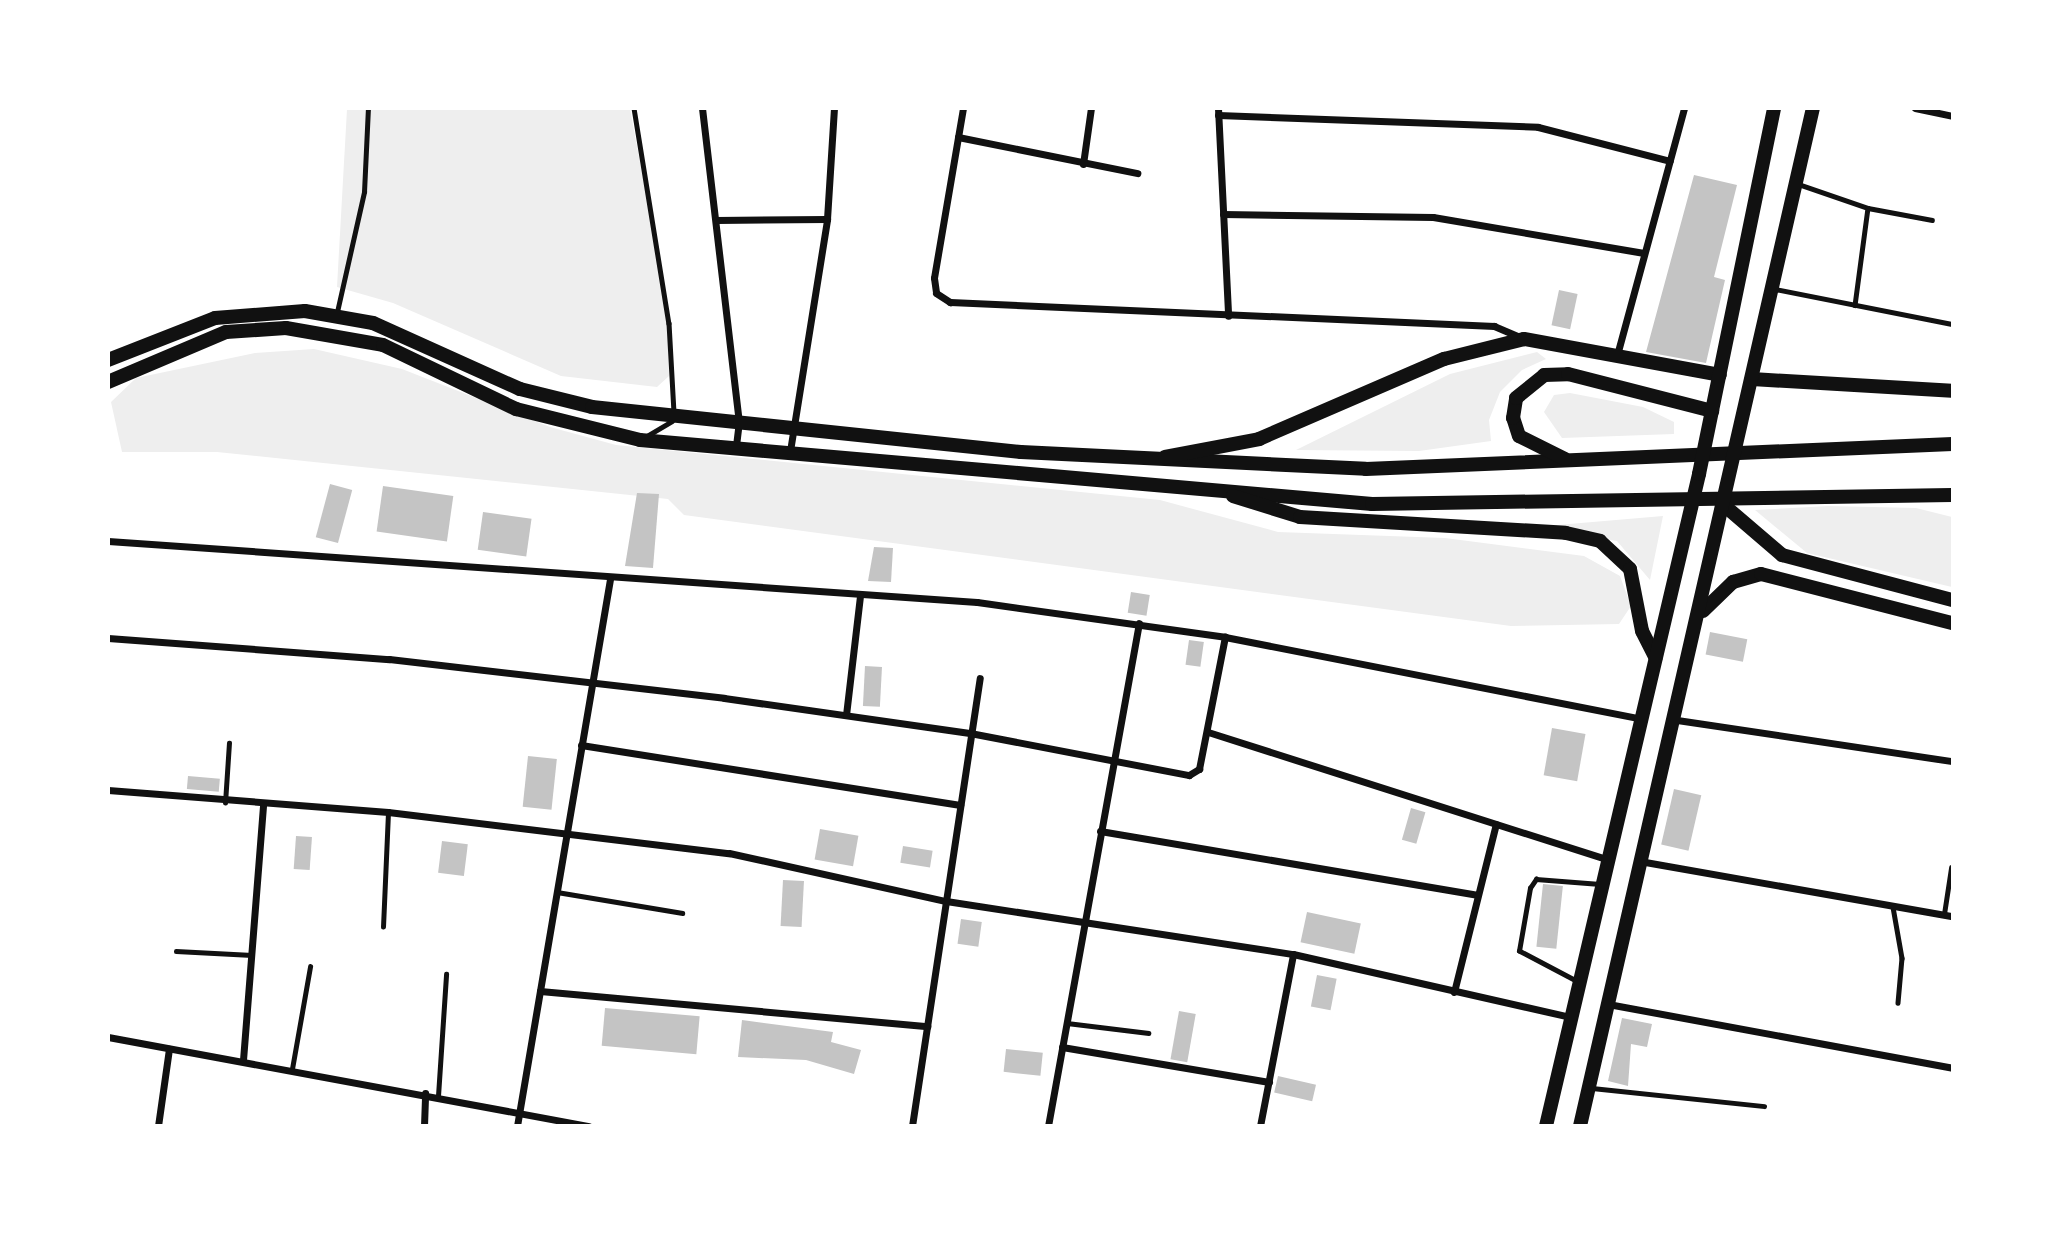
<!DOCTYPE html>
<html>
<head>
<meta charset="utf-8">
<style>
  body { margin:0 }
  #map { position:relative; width:2061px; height:1234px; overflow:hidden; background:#fff; font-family:Figtree,sans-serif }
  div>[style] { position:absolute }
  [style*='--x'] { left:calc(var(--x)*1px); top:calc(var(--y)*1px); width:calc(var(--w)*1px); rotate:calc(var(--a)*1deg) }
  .green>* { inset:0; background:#eee }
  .building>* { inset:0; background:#c4c4c4; transform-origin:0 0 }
  .service>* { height:4.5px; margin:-2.25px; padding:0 2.25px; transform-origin:2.25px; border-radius:2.25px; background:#111 }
  .minor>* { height:7px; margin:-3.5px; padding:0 3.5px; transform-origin:3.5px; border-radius:3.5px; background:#111 }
  .primary>* { height:14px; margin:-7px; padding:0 7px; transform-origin:7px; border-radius:7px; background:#111 }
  span { translate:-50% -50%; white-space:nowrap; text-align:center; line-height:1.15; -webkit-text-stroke:5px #fff; paint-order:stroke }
  .frame { position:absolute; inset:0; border:110px solid #fff; pointer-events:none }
</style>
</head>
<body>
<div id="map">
  <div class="green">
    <div style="clip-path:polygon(347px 109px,630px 109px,667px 307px,669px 376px,657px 387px,561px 376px,393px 303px,337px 287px)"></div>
    <div style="clip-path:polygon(314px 349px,402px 369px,550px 427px,616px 445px,1160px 500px,1278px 532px,1445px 538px,1584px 556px,1620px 576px,1631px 606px,1619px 624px,1511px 626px,684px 515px,668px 499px,217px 452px,122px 452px,111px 402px,136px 378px,255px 353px)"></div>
    <div style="clip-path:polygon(1537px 352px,1546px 359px,1522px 370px,1500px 392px,1489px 420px,1491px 441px,1419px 451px,1296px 450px,1450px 374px)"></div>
    <div style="clip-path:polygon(1570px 393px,1643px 407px,1674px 422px,1674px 434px,1562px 438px,1544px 412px,1554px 395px)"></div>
    <div style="clip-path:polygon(1828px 506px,1916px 508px,1952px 517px,1952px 587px,1807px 553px,1755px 510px)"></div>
    <div style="clip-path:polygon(1663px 516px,1650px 580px,1617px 541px,1534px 527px)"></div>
  </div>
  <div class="building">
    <div style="clip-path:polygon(1694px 175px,1737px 185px,1714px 277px,1725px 280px,1706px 363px,1646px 352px)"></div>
    <div style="left:1559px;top:290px;width:19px;height:36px;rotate:12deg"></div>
    <div style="left:330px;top:484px;width:23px;height:55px;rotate:15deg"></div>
    <div style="left:383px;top:486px;width:71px;height:46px;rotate:8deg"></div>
    <div style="clip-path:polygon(637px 493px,659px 494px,653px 568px,625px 566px)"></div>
    <div style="left:483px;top:512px;width:49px;height:38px;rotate:8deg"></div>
    <div style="clip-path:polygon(874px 547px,893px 548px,891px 582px,868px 581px)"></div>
    <div style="left:1131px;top:592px;width:19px;height:21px;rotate:9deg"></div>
    <div style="left:1710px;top:632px;width:38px;height:23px;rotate:11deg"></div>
    <div style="left:1189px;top:640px;width:15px;height:25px;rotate:8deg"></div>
    <div style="left:865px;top:666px;width:17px;height:40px;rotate:3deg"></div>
    <div style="left:1552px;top:728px;width:34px;height:48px;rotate:10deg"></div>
    <div style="left:528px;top:756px;width:29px;height:51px;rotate:6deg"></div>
    <div style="left:188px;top:776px;width:32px;height:13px;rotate:5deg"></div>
    <div style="left:1674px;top:789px;width:28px;height:57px;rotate:13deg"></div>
    <div style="left:1411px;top:808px;width:15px;height:33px;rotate:16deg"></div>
    <div style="left:820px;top:829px;width:39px;height:31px;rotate:10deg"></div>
    <div style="left:296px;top:836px;width:16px;height:33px;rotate:4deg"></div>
    <div style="left:442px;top:841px;width:26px;height:32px;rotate:7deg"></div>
    <div style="left:903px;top:846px;width:30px;height:17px;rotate:9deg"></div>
    <div style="left:783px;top:880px;width:21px;height:46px;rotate:3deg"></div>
    <div style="left:1543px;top:884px;width:20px;height:63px;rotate:6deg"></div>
    <div style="left:1307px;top:912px;width:55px;height:31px;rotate:12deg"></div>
    <div style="left:961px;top:919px;width:21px;height:25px;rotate:8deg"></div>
    <div style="left:1317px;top:975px;width:20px;height:32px;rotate:11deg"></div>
    <div style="left:605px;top:1008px;width:95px;height:38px;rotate:5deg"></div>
    <div style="left:1179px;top:1011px;width:17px;height:49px;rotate:10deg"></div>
    <div style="clip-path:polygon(1622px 1018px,1652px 1024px,1647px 1047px,1631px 1044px,1628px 1086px,1608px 1081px)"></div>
    <div style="clip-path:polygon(742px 1020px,833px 1032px,831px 1042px,861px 1050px,854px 1074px,806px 1060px,738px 1057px)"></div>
    <div style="left:1006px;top:1049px;width:37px;height:23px;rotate:6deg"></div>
    <div style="left:1278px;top:1076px;width:39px;height:17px;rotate:13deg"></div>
  </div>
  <div class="service">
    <div style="--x:634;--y:108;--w:218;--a:80.8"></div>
    <div style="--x:669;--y:323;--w:90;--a:86.8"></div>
    <div style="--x:1798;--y:184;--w:74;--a:18.9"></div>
    <div style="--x:1868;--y:208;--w:98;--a:97.6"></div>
    <div style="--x:1868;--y:208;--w:65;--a:10.6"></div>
    <div style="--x:1775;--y:289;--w:180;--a:11.2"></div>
    <div style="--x:337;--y:312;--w:123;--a:-77.3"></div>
    <div style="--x:364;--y:192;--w:84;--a:-87.3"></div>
    <div style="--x:647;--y:436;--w:29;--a:-31"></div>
    <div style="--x:225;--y:803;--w:60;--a:-86.2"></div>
    <div style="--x:557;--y:892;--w:127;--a:9.5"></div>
    <div style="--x:1893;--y:907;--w:52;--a:80"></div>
    <div style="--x:1902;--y:958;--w:45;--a:95.1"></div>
    <div style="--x:1944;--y:914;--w:47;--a:-81.3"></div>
    <div style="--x:383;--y:927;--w:114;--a:-87.5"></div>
    <div style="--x:176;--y:951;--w:76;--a:3"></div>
    <div style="--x:1576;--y:981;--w:64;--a:-152.2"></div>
    <div style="--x:1519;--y:951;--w:64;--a:-80.1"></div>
    <div style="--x:1530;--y:888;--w:11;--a:-56"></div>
    <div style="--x:1536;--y:879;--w:64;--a:4.5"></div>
    <div style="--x:1067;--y:1023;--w:82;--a:7"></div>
    <div style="--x:292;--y:1069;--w:104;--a:-80"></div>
    <div style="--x:1592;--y:1088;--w:173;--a:6"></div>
    <div style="--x:438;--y:1096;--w:122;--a:-86.2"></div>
  </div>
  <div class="minor">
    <div style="--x:702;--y:108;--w:315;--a:83.3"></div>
    <div style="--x:739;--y:421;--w:25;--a:97"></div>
    <div style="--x:963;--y:108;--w:172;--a:99.7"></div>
    <div style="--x:934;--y:278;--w:15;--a:82"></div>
    <div style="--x:936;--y:293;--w:17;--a:33"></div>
    <div style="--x:950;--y:302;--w:545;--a:2.53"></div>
    <div style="--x:1494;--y:326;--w:28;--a:23"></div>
    <div style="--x:1218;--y:108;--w:208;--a:87.2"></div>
    <div style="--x:1915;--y:108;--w:38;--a:12"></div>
    <div style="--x:1218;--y:115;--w:320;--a:2.1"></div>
    <div style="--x:1538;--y:127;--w:136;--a:14.4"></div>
    <div style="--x:958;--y:137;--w:183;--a:11.4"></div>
    <div style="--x:1083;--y:164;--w:57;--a:-81.9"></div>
    <div style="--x:1223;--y:214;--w:210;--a:0.8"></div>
    <div style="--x:1433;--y:217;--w:214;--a:9.7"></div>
    <div style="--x:716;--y:220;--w:111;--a:-0.5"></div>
    <div style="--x:1617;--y:355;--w:256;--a:-74.8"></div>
    <div style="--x:790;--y:451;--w:235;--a:-80.9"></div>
    <div style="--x:827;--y:219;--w:111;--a:-86.4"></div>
    <div style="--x:108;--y:541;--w:871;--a:4.02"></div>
    <div style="--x:977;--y:602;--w:250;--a:8"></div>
    <div style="--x:1225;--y:637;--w:425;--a:11.1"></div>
    <div style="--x:108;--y:638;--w:282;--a:4.3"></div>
    <div style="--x:389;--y:659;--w:337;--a:6.6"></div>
    <div style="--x:724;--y:698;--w:248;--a:8.1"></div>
    <div style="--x:970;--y:733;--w:223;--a:10.9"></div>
    <div style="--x:1189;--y:775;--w:12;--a:-31"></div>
    <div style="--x:1199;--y:769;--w:135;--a:-78.9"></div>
    <div style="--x:846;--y:715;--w:121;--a:-83.3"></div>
    <div style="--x:1677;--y:720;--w:278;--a:8.5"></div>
    <div style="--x:1208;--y:732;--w:420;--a:17.7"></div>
    <div style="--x:581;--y:745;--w:384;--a:9"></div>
    <div style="--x:108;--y:790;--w:281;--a:4.5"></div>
    <div style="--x:388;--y:812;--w:343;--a:6.9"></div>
    <div style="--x:729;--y:853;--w:222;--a:12.5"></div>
    <div style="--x:946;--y:901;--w:351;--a:8.7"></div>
    <div style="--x:1293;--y:954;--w:285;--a:12.8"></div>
    <div style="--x:1100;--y:831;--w:382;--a:9.6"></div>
    <div style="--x:1645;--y:862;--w:312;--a:10"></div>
    <div style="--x:540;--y:991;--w:389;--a:5.2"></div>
    <div style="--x:1454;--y:992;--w:173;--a:-76"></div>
    <div style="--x:1608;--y:1004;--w:350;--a:10.5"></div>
    <div style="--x:108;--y:1037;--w:489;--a:10.5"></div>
    <div style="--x:1062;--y:1047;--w:210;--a:9.6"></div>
    <div style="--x:243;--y:1060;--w:255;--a:-85.5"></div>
    <div style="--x:158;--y:1126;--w:78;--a:-81.9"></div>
    <div style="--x:424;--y:1126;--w:33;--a:-88"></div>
    <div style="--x:517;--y:1126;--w:555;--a:-80.35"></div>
    <div style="--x:912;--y:1126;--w:453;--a:-81.4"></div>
    <div style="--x:1048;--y:1126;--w:511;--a:-79.75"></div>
    <div style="--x:1260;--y:1126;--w:175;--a:-79.1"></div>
  </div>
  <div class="primary">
    <div style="--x:108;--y:360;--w:115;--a:-21.4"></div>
    <div style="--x:215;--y:318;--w:90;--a:-4.4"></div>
    <div style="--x:305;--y:311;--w:69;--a:10"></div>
    <div style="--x:373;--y:323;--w:161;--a:24.2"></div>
    <div style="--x:520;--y:389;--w:74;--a:14"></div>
    <div style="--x:592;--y:407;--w:431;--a:6"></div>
    <div style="--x:1021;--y:452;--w:345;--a:2.8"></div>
    <div style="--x:1366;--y:469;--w:587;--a:-2.44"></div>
    <div style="--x:1752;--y:379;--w:200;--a:3.4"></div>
    <div style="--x:108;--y:382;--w:128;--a:-23"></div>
    <div style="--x:226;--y:332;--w:60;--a:-3.8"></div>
    <div style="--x:286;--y:328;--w:98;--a:9.9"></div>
    <div style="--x:383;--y:345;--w:148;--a:25.7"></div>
    <div style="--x:516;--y:409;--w:128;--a:14"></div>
    <div style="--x:640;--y:440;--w:735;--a:5"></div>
    <div style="--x:1372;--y:504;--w:580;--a:-0.89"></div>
    <div style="--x:1165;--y:457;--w:96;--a:-10.8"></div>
    <div style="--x:1259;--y:439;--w:202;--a:-23.4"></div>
    <div style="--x:1444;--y:359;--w:82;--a:-14"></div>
    <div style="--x:1524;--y:339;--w:199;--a:10.4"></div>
    <div style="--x:1565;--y:459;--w:51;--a:-153.4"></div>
    <div style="--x:1519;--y:436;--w:19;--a:-108"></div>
    <div style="--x:1513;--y:418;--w:20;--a:-81"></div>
    <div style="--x:1516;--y:398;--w:36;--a:-39"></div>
    <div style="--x:1544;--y:375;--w:24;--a:-2"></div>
    <div style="--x:1568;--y:374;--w:149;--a:14.4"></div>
    <div style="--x:1233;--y:496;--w:70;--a:17.4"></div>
    <div style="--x:1300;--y:517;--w:266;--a:3.4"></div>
    <div style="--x:1566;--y:533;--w:35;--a:13"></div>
    <div style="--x:1600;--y:541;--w:41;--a:43"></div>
    <div style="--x:1630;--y:569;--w:63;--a:79"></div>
    <div style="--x:1642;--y:631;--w:30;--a:63"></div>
    <div style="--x:1726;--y:507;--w:74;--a:40.6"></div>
    <div style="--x:1782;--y:555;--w:176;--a:14.8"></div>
    <div style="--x:1703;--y:611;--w:42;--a:-44"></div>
    <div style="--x:1733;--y:582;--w:29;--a:-16"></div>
    <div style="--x:1761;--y:574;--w:197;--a:14.4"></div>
    <div style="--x:1546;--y:1126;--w:670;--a:-76.79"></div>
    <div style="--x:1699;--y:474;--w:374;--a:-78.4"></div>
    <div style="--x:1580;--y:1126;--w:1044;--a:-77.11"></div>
  </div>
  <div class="frame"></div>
</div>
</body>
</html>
